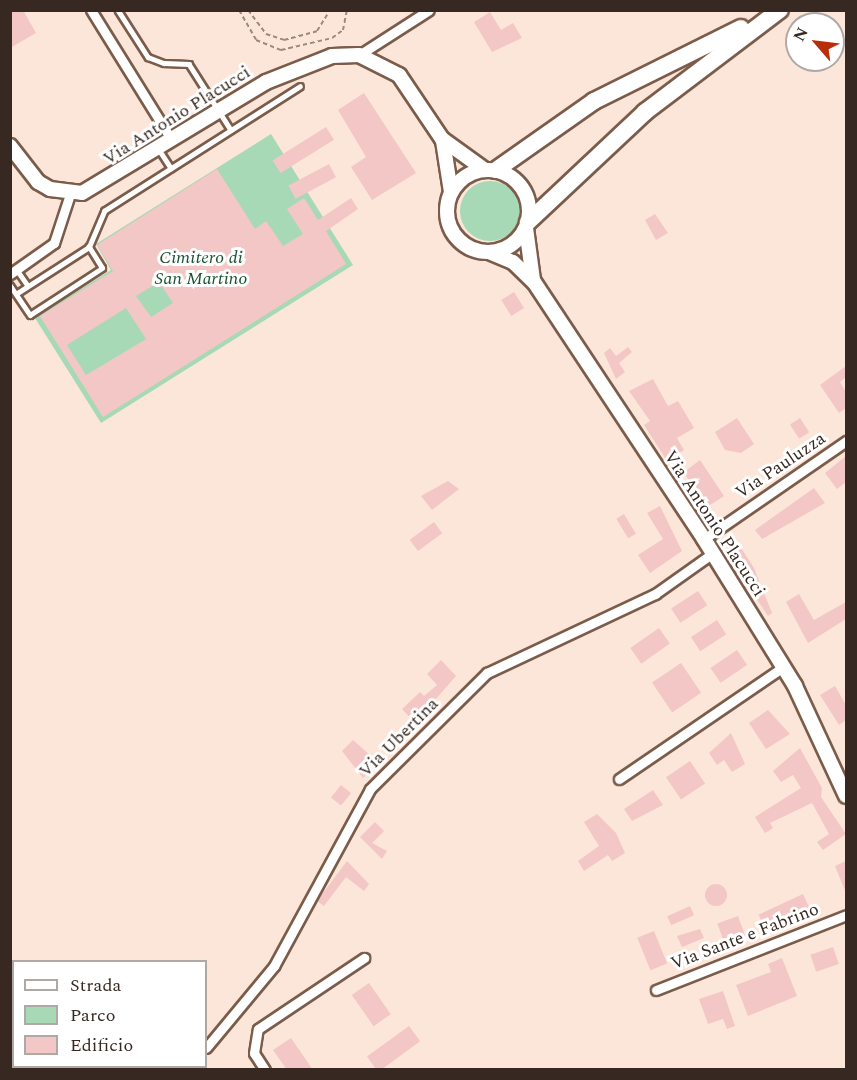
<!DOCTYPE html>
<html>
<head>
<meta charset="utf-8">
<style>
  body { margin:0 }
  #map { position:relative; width:857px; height:1080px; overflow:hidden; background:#fce6d9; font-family:Spectral,serif }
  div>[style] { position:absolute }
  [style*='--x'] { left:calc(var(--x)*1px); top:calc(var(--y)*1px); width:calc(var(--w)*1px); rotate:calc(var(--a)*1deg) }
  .green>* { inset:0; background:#a7d9b6 }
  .round { border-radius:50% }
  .building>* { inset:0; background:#f3c7c5; transform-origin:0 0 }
  .path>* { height:2px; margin-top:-1px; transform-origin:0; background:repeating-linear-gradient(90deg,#9b897f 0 4.5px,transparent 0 7.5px) }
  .roads { filter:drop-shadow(2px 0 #7b5c4a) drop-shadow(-2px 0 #7b5c4a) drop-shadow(0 2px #7b5c4a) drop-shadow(0 -2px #7b5c4a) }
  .lane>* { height:4.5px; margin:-2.25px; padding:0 2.25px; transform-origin:2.25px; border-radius:2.25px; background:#fff }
  .street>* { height:9px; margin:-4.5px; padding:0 4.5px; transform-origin:4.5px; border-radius:4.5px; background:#fff }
  .secondary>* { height:14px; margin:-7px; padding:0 7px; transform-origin:7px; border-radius:7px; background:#fff }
  .secondary>.ring { margin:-7px; padding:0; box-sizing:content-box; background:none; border:14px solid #fff; border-radius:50% }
  .highway>* { height:16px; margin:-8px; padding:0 8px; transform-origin:8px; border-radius:8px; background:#fff }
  span { translate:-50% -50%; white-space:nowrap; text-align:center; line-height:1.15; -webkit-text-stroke:6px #fff; paint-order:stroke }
  .street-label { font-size:18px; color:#372921 }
  .park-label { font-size:18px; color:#185230; font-style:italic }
  .frame { position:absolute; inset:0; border:12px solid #372921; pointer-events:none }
  .legend { position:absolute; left:12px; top:960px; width:195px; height:108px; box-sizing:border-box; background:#fff; border:2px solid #afa9a6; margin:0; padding:8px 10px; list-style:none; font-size:18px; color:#372921 }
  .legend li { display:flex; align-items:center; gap:12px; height:30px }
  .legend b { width:30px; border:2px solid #afa9a6 }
  .north { position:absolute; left:785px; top:12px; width:60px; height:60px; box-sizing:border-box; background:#fff; border:2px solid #afa9a6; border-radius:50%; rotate:298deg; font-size:16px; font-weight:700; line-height:24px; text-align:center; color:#372921 }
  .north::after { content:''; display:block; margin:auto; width:21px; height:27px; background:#b82d0a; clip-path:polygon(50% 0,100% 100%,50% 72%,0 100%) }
</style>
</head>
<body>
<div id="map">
  <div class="green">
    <div style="clip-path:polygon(271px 134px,353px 265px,101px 423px,35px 318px,111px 270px,96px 244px)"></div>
    <div class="round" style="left:460px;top:181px;width:60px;height:60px"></div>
  </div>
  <div class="building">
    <div style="clip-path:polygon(10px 10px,23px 10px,36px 33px,10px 48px)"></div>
    <div style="clip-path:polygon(490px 12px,501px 30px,513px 23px,522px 38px,492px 52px,474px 22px)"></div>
    <div style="clip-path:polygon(364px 93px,416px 173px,372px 200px,351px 167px,366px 157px,338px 110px)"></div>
    <div style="left:326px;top:127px;width:15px;height:63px;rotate:58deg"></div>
    <div style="left:329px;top:164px;width:15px;height:46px;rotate:62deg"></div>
    <div style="clip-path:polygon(evenodd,217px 169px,255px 229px,266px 221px,283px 246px,303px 234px,287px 209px,304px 198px,318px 220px,351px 198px,358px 209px,326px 231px,346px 264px,103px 417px,40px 316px,113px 271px,97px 245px,217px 169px,159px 282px,173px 303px,151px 317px,136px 296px,159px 282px,217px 169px,126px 308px,146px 339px,86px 375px,67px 345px,126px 308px)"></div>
    <div style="clip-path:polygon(655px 214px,668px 233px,656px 240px,645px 220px)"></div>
    <div style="left:514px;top:292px;width:19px;height:15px;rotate:58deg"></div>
    <div style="clip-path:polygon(628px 347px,632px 352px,619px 363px,625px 372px,616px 379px,604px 353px,610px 348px,616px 356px)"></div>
    <div style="clip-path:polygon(846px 366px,846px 377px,840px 382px,846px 392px,846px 408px,839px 413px,820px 385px)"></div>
    <div style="clip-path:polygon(653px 379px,668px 406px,678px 401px,694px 428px,677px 438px,684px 450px,667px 461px,644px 425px,650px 421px,629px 391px)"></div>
    <div style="clip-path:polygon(737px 418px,754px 444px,741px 453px,725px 450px,715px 432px)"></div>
    <div style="left:800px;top:418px;width:17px;height:12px;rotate:57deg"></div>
    <div style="clip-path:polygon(846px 456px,846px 482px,837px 489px,825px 473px)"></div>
    <div style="clip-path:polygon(700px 460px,724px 496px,704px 509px,684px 472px)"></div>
    <div style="clip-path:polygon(448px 481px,459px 489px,432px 510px,421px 496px)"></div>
    <div style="clip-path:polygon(814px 488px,825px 503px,762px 539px,755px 530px)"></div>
    <div style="clip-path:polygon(660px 506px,682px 551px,650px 573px,638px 555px,663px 539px,647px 513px)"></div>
    <div style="left:624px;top:514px;width:23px;height:9px;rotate:59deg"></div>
    <div style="left:434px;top:522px;width:14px;height:30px;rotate:54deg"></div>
    <div style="clip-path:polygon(734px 537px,754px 568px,772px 613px,768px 616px,725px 552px,727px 541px)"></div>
    <div style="left:698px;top:591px;width:17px;height:32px;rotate:57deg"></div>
    <div style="clip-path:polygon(799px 594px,814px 620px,846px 602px,846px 619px,808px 643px,786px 602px)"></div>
    <div style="left:717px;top:620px;width:17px;height:31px;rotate:57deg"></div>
    <div style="left:659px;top:628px;width:19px;height:35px;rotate:55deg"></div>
    <div style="left:737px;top:650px;width:18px;height:32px;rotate:56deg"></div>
    <div style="clip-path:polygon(441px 660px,456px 676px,415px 723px,402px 709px,420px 692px,424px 696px,437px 685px,427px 674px)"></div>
    <div style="left:681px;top:663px;width:36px;height:35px;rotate:56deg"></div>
    <div style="clip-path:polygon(835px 686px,846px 705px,846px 720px,839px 725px,820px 695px)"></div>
    <div style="clip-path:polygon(768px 710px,790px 734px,766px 749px,749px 723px)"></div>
    <div style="clip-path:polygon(731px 733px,745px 764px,732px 772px,724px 760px,717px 765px,709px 753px)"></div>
    <div style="clip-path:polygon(353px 740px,378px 762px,363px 778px,342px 751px)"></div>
    <div style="clip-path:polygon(800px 748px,822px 788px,821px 797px,846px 834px,823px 850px,817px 842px,829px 834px,812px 803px,770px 823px,773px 828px,765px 833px,755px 817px,801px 788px,793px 775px,781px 782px,773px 771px)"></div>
    <div style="left:690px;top:761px;width:27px;height:29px;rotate:56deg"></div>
    <div style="left:341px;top:785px;width:13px;height:16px;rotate:39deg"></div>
    <div style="clip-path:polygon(653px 790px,663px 805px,632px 821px,624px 809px)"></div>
    <div style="clip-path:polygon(597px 814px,616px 833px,625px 853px,612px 861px,608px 855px,584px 871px,578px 861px,599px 846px,584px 822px)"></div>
    <div style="clip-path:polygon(375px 822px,384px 831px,372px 843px,387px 851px,382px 859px,360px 837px)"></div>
    <div style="clip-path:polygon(347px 861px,369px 884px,364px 891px,346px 877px,324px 906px,317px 901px)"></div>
    <div style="clip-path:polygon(846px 861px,846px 893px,835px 866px)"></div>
    <div class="round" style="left:705px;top:884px;width:22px;height:22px"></div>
    <div style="left:803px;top:894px;width:17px;height:49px;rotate:65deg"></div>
    <div style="left:690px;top:906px;width:10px;height:25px;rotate:66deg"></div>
    <div style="left:738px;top:916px;width:23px;height:22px;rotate:70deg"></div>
    <div style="clip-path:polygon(700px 929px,704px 938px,682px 947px,677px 936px)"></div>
    <div style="left:654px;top:931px;width:35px;height:18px;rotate:68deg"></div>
    <div style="left:833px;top:947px;width:18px;height:24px;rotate:71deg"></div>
    <div style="clip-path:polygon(782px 958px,797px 996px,748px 1016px,736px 985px,771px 972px,768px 964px)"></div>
    <div style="left:369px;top:983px;width:38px;height:21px;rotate:55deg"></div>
    <div style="clip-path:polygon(723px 991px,735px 1026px,727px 1029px,723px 1019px,708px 1024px,699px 999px)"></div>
    <div style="left:409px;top:1026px;width:19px;height:52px;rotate:54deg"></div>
    <div style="clip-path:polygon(291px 1038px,313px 1070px,287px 1070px,273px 1050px)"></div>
  </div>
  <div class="path">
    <div style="--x:239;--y:10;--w:34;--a:60"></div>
    <div style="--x:256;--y:40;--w:27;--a:22"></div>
    <div style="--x:281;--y:50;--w:52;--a:-13.2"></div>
    <div style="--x:332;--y:38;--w:14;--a:-36"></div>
    <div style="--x:343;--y:30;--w:20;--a:-79"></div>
    <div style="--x:248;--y:10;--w:30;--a:53"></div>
    <div style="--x:266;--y:34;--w:19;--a:18"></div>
    <div style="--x:284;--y:40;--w:34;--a:-15"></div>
    <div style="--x:317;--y:31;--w:25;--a:-58"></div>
  </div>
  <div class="roads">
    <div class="lane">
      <div style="--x:118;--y:10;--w:56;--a:57.4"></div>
      <div style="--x:148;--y:57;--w:17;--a:21"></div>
      <div style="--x:164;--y:63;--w:25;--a:2"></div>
      <div style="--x:189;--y:64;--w:78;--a:57.5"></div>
      <div style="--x:158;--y:148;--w:24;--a:57"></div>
      <div style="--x:17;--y:270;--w:19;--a:55"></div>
      <div style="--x:10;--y:285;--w:36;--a:56"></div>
      <div style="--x:30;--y:315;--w:86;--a:-33.1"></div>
      <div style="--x:102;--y:268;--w:25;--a:-122"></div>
      <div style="--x:16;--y:294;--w:87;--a:-32.8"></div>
      <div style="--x:89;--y:247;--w:39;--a:-67"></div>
      <div style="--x:104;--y:211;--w:232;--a:-32.5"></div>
    </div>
    <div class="street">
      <div style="--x:91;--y:10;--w:152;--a:58.2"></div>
      <div style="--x:359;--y:55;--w:83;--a:-32.7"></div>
      <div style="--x:10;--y:274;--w:54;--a:-35.2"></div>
      <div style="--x:54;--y:243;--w:52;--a:-71.9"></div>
      <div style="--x:704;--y:539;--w:173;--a:-34.6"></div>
      <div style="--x:619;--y:779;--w:199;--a:-34.3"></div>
      <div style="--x:656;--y:990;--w:204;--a:-21.5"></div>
      <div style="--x:206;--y:1048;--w:107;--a:-50.3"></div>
      <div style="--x:274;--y:966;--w:201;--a:-61.5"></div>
      <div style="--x:370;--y:789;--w:165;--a:-44.8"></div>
      <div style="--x:487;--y:673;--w:186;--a:-25.2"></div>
      <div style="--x:655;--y:594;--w:71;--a:-35.3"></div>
      <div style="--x:185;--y:1070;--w:5;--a:-53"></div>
      <div style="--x:265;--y:1070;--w:20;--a:-123"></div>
      <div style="--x:254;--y:1053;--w:24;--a:-81"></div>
      <div style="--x:258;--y:1029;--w:128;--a:-33.8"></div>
    </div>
    <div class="secondary">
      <div style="--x:443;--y:141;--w:52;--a:81.1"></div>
      <div style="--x:10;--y:146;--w:46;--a:52.1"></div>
      <div style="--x:38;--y:182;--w:14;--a:30"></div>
      <div style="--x:50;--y:189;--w:32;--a:7"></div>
      <div style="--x:82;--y:193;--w:215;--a:-31.1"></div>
      <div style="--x:266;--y:82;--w:71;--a:-21.5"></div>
      <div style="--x:332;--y:56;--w:27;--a:-2"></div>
      <div style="--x:359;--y:55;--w:45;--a:26.6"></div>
      <div style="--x:399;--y:75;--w:77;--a:56.1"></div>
      <div style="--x:442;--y:139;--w:53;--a:35.8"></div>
      <div class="ring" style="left:447px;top:170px;width:68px;height:68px"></div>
      <div style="--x:526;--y:228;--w:52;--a:82.3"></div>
      <div style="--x:489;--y:252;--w:26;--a:23"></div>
      <div style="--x:513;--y:262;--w:29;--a:44"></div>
      <div style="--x:534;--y:282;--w:308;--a:56.5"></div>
      <div style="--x:704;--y:539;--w:173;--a:58.2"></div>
      <div style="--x:795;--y:686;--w:121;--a:65.1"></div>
    </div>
    <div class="highway">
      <div style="--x:496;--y:170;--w:120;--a:-35.1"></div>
      <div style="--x:594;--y:101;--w:164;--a:-26.4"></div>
      <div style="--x:528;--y:222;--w:161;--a:-43.2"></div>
      <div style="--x:645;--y:112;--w:169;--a:-37.1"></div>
    </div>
  </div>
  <div class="street-label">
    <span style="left:177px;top:116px;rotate:-32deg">Via Antonio Placucci</span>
    <span style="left:781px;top:466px;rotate:-34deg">Via Pauluzza</span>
    <span style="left:714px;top:524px;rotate:57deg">Via Antonio Placucci</span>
    <span style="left:399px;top:738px;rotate:-45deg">Via Ubertina</span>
    <span style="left:745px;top:937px;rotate:-21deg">Via Sante e Fabrino</span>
  </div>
  <div class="park-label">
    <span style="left:201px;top:269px">Cimitero di<br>San Martino</span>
  </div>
  <div class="frame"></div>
  <ul class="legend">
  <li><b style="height:8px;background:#fff"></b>Strada</li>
  <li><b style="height:16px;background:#a7d9b6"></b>Parco</li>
  <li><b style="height:16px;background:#f3c7c5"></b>Edificio</li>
  </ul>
  <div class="north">N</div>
</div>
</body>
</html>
